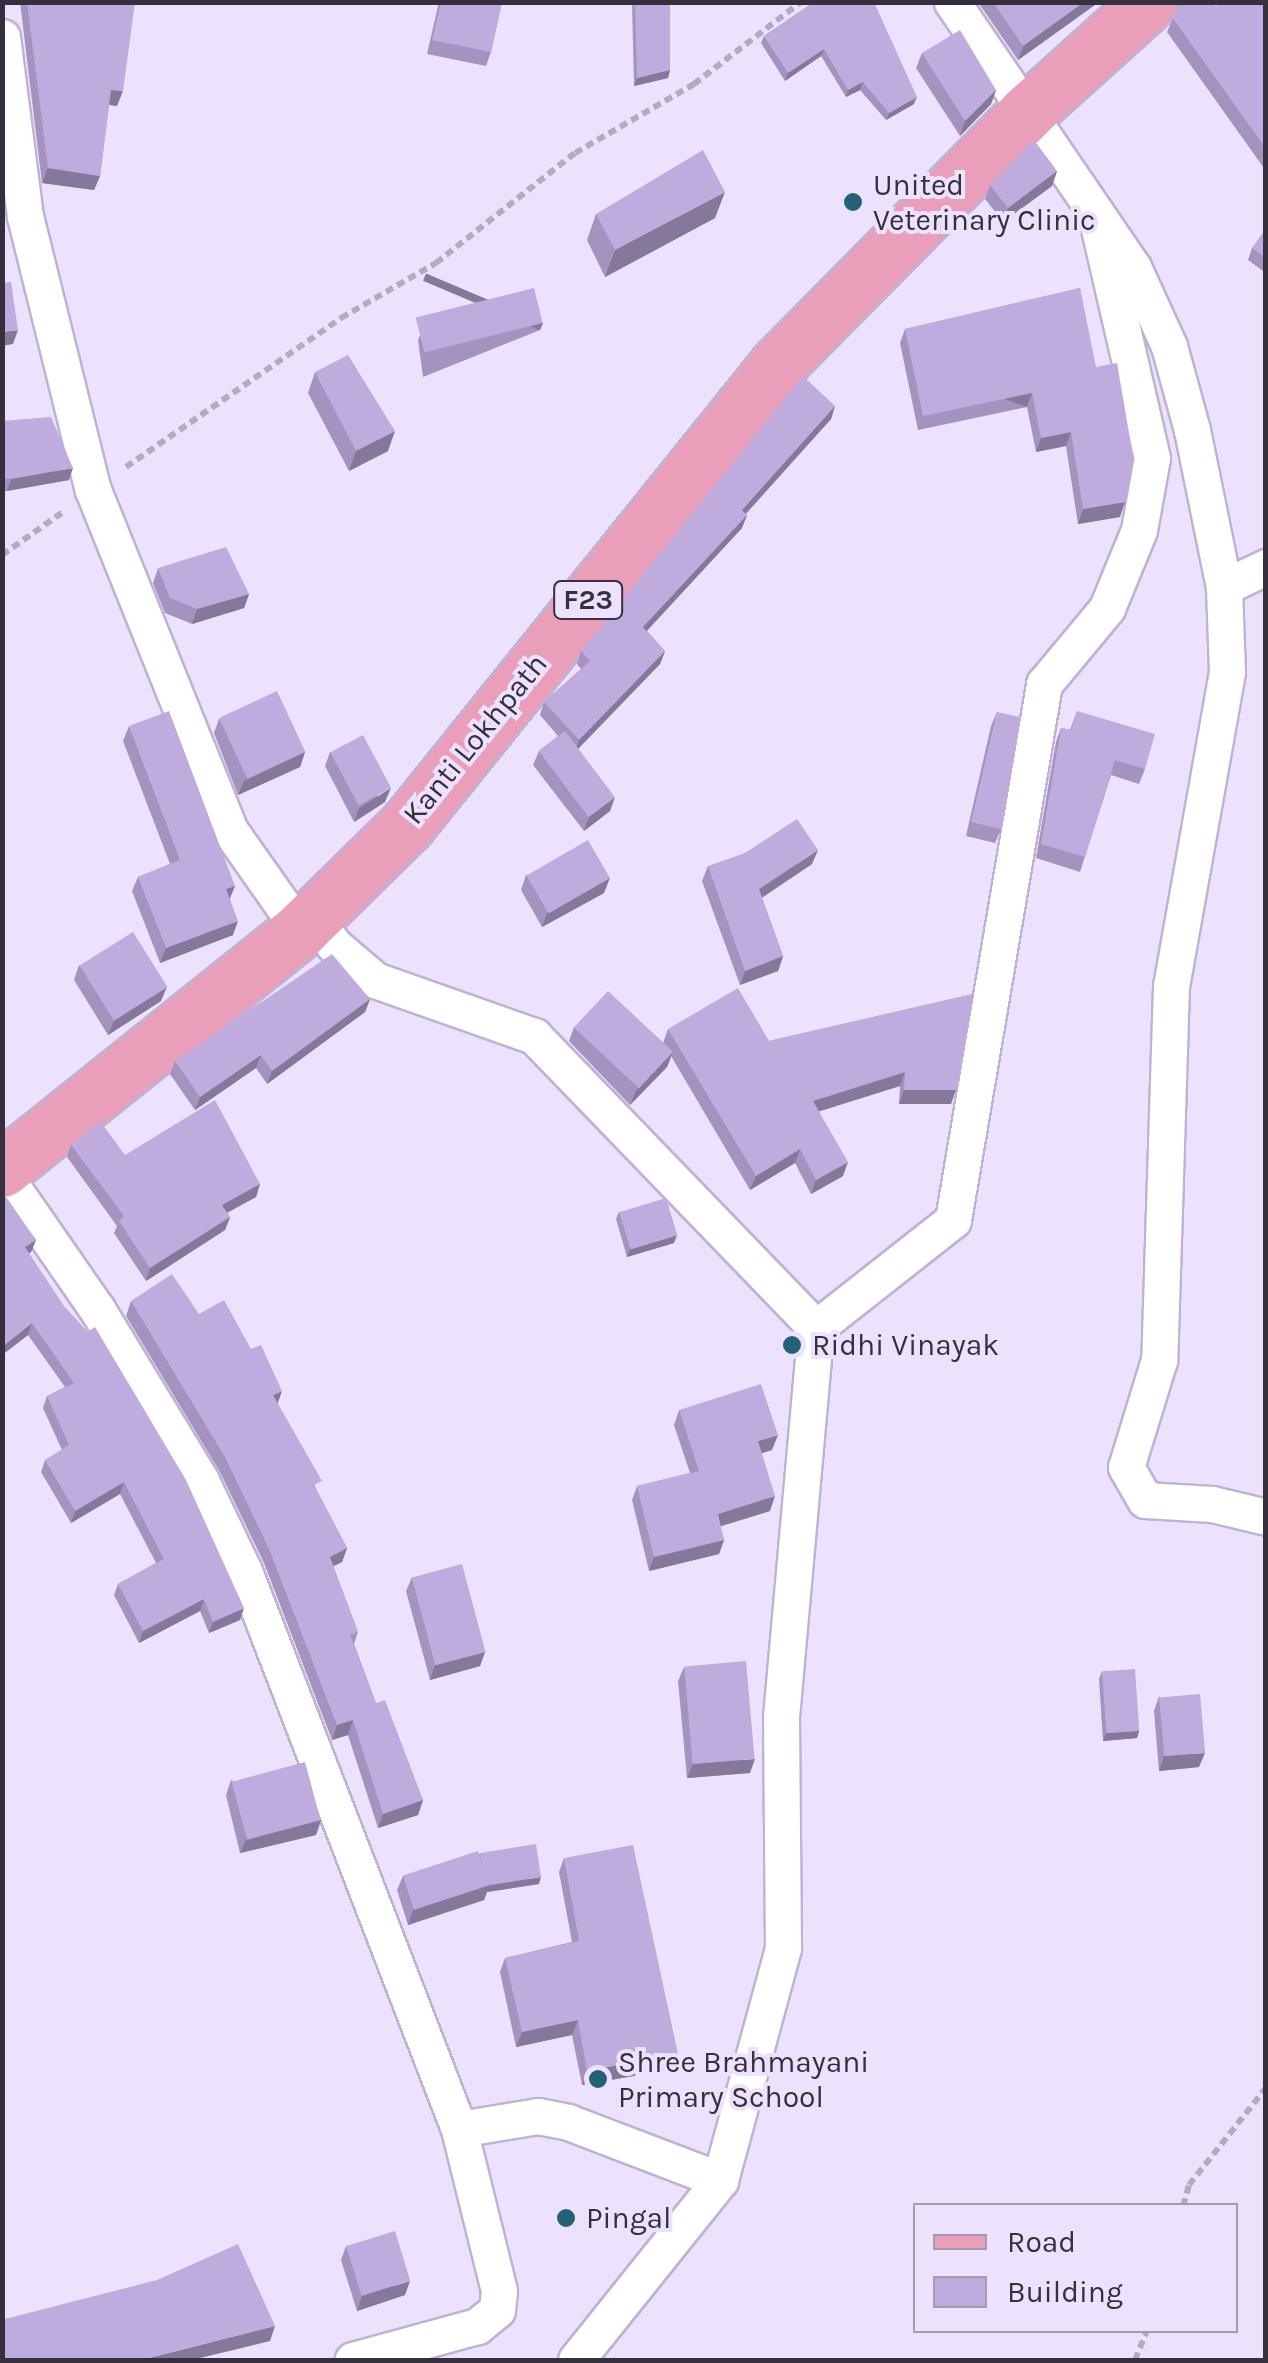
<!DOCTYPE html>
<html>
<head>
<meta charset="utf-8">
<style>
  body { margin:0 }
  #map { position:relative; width:1268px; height:2363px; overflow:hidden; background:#ede2fe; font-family:Karla,sans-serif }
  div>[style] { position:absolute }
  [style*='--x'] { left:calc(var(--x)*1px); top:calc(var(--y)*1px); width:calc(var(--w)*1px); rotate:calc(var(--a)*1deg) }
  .path>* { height:6px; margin-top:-3px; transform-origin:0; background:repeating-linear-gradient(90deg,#b4aac2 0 8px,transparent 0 13px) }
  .roads { filter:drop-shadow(2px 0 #bfb2d3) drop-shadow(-2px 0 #bfb2d3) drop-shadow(0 2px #bfb2d3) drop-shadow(0 -2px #bfb2d3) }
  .minor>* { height:35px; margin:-17.5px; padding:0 17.5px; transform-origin:17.5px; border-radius:17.5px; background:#fff }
  .primary>* { height:55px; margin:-27.5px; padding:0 27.5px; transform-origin:27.5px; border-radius:27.5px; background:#e99fb9 }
  .wall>* { inset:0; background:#a493be }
  .shaded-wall>* { inset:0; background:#86789b; transform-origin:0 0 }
  .building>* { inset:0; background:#bfabdd; transform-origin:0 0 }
  .dots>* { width:28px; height:28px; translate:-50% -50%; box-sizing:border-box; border:5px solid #ede2fe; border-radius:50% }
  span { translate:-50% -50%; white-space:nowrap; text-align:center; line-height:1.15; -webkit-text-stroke:8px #ede2fe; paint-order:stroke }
  .shield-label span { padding:2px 8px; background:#ede2fe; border:2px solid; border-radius:8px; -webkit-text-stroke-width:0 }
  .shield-label { font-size:28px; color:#36303e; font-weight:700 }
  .poi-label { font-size:30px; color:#36303e }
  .left { translate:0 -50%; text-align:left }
  .street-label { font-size:30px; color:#36303e }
  .frame { position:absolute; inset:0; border:5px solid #36303e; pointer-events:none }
  .legend { position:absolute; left:913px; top:2203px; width:325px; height:130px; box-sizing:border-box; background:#ede2fe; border:2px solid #a49bb1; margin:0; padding:12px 18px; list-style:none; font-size:30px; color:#36303e }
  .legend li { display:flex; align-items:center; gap:20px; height:50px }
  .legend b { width:50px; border:2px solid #a49bb1 }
</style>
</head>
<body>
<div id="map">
  <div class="path">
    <div style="--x:126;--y:467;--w:262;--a:-34.7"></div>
    <div style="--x:341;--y:318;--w:110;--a:-30.1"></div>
    <div style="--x:436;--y:263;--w:177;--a:-38.4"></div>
    <div style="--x:575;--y:153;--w:138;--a:-30.1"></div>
    <div style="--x:694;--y:84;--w:135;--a:-37.5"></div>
    <div style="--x:2;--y:555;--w:75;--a:-35.2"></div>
    <div style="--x:1183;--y:2206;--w:22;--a:-74"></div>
    <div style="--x:1189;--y:2185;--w:124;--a:-51.6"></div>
    <div style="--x:1135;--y:2360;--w:32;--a:-68"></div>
  </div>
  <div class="roads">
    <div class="minor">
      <div style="--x:952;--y:2;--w:321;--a:55.7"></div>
      <div style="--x:1133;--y:267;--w:87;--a:65.5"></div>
      <div style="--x:1169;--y:346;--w:87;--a:74.7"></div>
      <div style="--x:1192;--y:430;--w:160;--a:78.5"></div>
      <div style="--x:1224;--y:587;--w:85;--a:88"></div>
      <div style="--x:1227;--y:672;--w:319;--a:100.1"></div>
      <div style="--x:1171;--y:986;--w:374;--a:91.8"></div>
      <div style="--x:1159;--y:1360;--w:112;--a:107.1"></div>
      <div style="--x:1126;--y:1467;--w:38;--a:60"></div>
      <div style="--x:1145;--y:1500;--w:67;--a:3.4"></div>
      <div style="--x:1212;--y:1504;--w:56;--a:13.5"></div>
      <div style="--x:2;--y:37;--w:180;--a:82.7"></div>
      <div style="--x:25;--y:216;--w:282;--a:76.1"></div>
      <div style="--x:93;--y:490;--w:365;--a:68.1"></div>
      <div style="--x:229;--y:829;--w:123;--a:54.9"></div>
      <div style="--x:1224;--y:587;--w:47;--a:-25.5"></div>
      <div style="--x:319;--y:908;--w:12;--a:99"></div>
      <div style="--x:317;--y:920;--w:30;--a:56"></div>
      <div style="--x:334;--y:945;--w:54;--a:40.5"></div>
      <div style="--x:375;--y:980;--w:169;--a:19.4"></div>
      <div style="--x:534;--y:1036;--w:406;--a:46"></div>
      <div style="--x:816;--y:1328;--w:174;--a:-38.2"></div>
      <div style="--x:953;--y:1220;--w:544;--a:-80.36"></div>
      <div style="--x:1044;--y:684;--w:99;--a:-50.3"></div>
      <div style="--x:1107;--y:608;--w:84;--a:-67.7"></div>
      <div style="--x:1139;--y:530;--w:73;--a:-79.8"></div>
      <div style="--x:1152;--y:458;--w:253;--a:-103"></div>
      <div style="--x:2;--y:1172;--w:167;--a:55.3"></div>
      <div style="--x:97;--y:1309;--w:201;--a:58.8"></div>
      <div style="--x:201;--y:1481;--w:100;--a:64.5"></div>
      <div style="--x:244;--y:1571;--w:598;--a:68.93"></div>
      <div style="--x:459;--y:2129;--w:167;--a:76.1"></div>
      <div style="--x:499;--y:2291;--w:19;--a:96"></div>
      <div style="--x:497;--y:2310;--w:26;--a:141"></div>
      <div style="--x:477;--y:2326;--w:129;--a:164.7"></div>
      <div style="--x:459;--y:2129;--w:80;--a:-9.3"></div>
      <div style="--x:538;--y:2116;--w:31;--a:11"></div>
      <div style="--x:568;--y:2122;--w:163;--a:20.9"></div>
      <div style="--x:576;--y:2360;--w:231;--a:-51.3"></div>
      <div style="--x:720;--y:2180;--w:240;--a:-74.8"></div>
      <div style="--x:783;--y:1948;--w:231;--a:-90.5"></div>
      <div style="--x:781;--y:1717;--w:391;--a:-84.9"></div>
    </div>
    <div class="primary">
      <div style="--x:2;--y:1169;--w:382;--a:-38.7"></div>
      <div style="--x:300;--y:930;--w:150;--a:-44.5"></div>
      <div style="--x:407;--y:825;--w:592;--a:-51.17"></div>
      <div style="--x:778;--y:364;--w:353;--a:-45.3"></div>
      <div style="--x:1026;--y:113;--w:166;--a:-42.1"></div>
    </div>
  </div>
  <div class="wall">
    <div style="clip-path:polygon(20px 2px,135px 2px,117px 106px,109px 105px,100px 176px,94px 190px,42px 183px)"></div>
    <div style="clip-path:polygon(439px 2px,502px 2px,491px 52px,486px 66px,427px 54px)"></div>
    <div style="clip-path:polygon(632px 2px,670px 2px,670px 70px,668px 78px,634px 86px)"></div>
    <div style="clip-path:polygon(814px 2px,914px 104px,886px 120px,860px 90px,846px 97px,821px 56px,785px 81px,761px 43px,764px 36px)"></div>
    <div style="clip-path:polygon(978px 2px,1099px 2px,1018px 60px)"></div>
    <div style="clip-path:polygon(1177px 2px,1212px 2px,1216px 7px,1266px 2px,1266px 171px,1167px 32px,1178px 7px)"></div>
    <div style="clip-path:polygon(922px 53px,996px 90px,991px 104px,960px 136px,916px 68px)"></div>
    <div style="clip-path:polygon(1057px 171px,1052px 186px,1003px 222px,985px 199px,990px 185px)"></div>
    <div style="clip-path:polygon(596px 214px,715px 218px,605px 277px,587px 240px)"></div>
    <div style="clip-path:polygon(1266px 229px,1266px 273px,1248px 260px,1252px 248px)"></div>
    <div style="clip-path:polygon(1080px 288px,1120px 517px,1078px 524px,1066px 446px,1036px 452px,1027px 407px,918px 430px,900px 343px,905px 329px)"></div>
    <div style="clip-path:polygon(543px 323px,540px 330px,423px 377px,418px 340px,421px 333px)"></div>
    <div style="clip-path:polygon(315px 372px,388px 451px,349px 471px,308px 393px)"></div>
    <div style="clip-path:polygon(835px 406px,831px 419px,746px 514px,747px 515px,742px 528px,647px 631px,665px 651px,660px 664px,578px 749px,610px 811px,584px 831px,533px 765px,539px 751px,558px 736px,540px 715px,544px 702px,581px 669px,577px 664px,581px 651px)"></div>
    <div style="clip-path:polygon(2px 421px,69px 480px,7px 491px,2px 491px)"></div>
    <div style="clip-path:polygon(158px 568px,249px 594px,244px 608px,192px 624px,165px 613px,153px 583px)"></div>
    <div style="clip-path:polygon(1077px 711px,1145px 769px,1139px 784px,1111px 775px,1080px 872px,1036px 858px,1056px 742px,1061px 728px,1070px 730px)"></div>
    <div style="clip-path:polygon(997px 712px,1001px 829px,995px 843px,966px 836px,991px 726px)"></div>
    <div style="clip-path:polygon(219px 719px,305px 752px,300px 767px,238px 795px,214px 733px)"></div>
    <div style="clip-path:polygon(129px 726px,235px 886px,230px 898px,233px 935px,160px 963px,132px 891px,138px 877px,170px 864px,123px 741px)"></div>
    <div style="clip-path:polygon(330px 752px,385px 802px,354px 822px,325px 766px)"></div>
    <div style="clip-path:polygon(812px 864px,762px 898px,783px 956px,778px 971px,740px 985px,702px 881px,708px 866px)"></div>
    <div style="clip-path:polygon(526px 875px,604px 893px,542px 927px,521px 890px)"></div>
    <div style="clip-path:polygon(79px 965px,161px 1001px,108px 1035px,74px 980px)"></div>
    <div style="clip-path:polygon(973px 994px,951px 1104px,899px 1104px,900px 1086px,819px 1111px,843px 1176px,811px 1194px,795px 1163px,750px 1190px,671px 1056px,667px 1067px,630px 1105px,569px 1041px,574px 1027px,663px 1043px,668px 1029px,769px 1041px)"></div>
    <div style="clip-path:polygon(370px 999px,365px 1012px,267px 1084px,256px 1068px,195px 1110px,170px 1074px,175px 1061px)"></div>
    <div style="clip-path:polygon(71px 1145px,125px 1155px,260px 1184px,256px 1197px,227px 1213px,230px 1217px,225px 1230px,146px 1281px,114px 1233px,117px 1226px,67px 1157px)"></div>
    <div style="clip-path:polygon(2px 1196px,36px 1240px,31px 1252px,29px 1254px,240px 1620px,209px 1633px,200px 1611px,139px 1643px,114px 1595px,118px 1584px,156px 1563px,120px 1494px,71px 1523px,41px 1472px,45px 1460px,62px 1450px,43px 1408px,47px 1396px,65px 1387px,28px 1335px,2px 1355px)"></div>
    <div style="clip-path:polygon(619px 1212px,674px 1243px,627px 1257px,616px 1219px)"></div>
    <div style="clip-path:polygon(131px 1301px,199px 1314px,278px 1404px,318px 1493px,347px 1548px,342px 1562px,333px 1566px,358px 1632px,354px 1644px,376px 1703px,423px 1800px,418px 1815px,378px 1828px,348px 1735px,332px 1740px,264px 1563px,220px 1472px,126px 1316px)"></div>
    <div style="clip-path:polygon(679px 1410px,772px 1450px,762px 1453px,770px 1511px,720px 1526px,724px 1540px,719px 1554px,649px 1571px,632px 1500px,637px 1486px,690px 1473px,674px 1425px)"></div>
    <div style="clip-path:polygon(412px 1577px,485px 1652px,480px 1666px,430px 1680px,406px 1591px)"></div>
    <div style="clip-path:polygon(684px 1667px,750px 1773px,687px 1778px,678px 1681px)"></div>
    <div style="clip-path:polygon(1102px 1671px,1139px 1731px,1137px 1738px,1103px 1741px,1099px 1679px)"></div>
    <div style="clip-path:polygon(1159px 1696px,1199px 1767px,1159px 1771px,1154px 1711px)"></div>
    <div style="clip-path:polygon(231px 1780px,321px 1820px,316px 1835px,240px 1853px,226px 1795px)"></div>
    <div style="clip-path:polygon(480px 1853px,539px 1884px,487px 1892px,484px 1900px,408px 1925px,397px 1890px,403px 1876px,479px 1856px)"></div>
    <div style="clip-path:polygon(564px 1858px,673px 2069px,582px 2085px,572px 2035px,516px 2047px,500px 1972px,505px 1958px,572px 1942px,559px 1872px)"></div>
    <div style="clip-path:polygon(346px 2246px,405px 2295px,357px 2311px,341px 2260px)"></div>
  </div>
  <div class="shaded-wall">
    <div style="clip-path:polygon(1084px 2px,1099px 2px,1018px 60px,1023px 46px)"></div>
    <div style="clip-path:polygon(824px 49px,821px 56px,785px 81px,788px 73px)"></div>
    <div style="clip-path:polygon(670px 70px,668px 78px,634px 86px,637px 78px)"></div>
    <div style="clip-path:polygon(863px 82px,860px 90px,846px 97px,848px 90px)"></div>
    <div style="clip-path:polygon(111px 90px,123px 91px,117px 106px,105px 104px)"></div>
    <div style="clip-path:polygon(996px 90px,991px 104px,960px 136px,965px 121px)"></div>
    <div style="clip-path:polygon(917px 97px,914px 104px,886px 120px,889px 113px)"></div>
    <div style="clip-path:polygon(48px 168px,100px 176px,94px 190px,42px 183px)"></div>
    <div style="clip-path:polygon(1057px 171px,1052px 186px,1003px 222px,1008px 208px)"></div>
    <div style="clip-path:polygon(725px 192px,715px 218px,605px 277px,615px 250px)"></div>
    <div style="left:543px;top:323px;width:8px;height:127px;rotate:113deg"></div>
    <div style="clip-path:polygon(18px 330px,13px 344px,2px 346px,2px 332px)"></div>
    <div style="left:1032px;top:393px;width:15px;height:111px;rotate:110deg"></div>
    <div style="clip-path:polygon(835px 406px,831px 419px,737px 523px,742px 510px)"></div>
    <div style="clip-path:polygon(395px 431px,388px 451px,349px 471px,356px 451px)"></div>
    <div style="clip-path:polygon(1071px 432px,1066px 446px,1036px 452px,1041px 438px)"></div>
    <div style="clip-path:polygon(73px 468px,69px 480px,7px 491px,11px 479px)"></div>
    <div style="clip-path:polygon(1125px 502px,1120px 517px,1078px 524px,1083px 509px)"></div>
    <div style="clip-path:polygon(747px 515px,742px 528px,638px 640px,643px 627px)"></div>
    <div style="clip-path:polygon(249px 594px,244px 608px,192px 624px,197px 609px)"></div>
    <div style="clip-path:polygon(665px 651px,660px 664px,574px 753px,579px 740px)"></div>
    <div style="clip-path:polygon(305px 752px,300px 767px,238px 795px,244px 781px)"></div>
    <div style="clip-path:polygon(391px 788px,385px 802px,354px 822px,359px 808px)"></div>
    <div style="clip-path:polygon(615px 797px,610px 811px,584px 831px,589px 816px)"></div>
    <div style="clip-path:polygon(818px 850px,812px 864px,753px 903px,759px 889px)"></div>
    <div style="clip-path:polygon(610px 878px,604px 893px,542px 927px,547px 913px)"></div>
    <div style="clip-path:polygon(235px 886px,229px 900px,226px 889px)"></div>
    <div style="clip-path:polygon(238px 921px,233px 935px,160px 963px,166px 948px)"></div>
    <div style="clip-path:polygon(783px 956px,778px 971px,740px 985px,745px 971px)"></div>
    <div style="clip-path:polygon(167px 987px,161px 1001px,108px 1035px,114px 1021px)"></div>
    <div style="clip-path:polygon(370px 999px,365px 1012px,267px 1084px,272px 1071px)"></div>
    <div style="clip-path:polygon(673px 1052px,667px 1067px,630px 1105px,636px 1091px)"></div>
    <div style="clip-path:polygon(261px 1055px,256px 1068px,195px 1110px,200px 1097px)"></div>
    <div style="clip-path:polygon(905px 1072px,900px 1086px,808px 1115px,813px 1101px)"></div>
    <div style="clip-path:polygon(904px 1090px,956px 1090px,951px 1104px,899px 1104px)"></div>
    <div style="clip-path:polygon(800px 1149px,795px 1163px,750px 1190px,756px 1176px)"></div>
    <div style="clip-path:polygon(848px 1162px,843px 1176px,811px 1194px,816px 1180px)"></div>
    <div style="clip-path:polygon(260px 1184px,256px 1197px,217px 1218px,222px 1205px)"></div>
    <div style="clip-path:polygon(230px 1217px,225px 1230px,146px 1281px,150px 1268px)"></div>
    <div style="clip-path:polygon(677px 1235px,674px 1243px,627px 1257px,630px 1249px)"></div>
    <div style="clip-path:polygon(36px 1240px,31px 1252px,21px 1259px,25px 1247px)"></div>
    <div style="clip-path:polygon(32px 1323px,28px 1335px,2px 1355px,2px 1347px)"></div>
    <div style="clip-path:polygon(282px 1391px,277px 1405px,273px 1395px)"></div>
    <div style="clip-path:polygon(778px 1435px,772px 1450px,753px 1456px,758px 1441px)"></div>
    <div style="clip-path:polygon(124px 1482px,120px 1494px,71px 1523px,75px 1511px)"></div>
    <div style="clip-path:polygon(775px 1496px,770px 1511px,712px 1529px,718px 1514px)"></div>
    <div style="clip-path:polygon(724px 1540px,719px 1554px,649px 1571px,654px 1557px)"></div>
    <div style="clip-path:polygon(347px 1548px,342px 1562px,324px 1571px,330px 1557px)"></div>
    <div style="clip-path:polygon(204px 1599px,200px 1611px,139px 1643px,143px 1631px)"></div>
    <div style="clip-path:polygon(244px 1608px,240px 1620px,209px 1633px,213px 1622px)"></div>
    <div style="clip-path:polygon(485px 1652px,480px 1666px,430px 1680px,435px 1665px)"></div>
    <div style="clip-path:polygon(353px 1720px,348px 1735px,332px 1740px,337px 1725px)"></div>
    <div style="clip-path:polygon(1139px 1731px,1137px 1738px,1103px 1741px,1106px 1733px)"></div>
    <div style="clip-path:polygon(1205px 1753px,1199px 1767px,1159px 1771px,1164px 1756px)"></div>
    <div style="clip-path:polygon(755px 1759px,750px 1773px,687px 1778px,693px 1764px)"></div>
    <div style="clip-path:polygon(423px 1800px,418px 1815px,378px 1828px,383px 1814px)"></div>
    <div style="clip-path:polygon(321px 1820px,316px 1835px,240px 1853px,246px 1839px)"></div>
    <div style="clip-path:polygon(541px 1877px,539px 1884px,487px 1892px,484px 1900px,408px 1925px,413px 1910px,486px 1886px)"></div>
    <div style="clip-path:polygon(578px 2020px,572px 2035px,516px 2047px,522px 2032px)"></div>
    <div style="clip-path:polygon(678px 2054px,673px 2069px,582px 2085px,587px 2071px)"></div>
    <div style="clip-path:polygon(410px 2281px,405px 2295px,357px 2311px,362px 2296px)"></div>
    <div style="clip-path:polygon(275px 2326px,270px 2341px,192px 2360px,141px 2360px)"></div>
  </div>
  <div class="building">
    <div style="clip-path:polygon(27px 2px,135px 2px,123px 91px,111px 90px,100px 176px,48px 168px)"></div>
    <div style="clip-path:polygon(441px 2px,502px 2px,491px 52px,432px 40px)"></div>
    <div style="clip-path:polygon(635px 2px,670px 2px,670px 70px,637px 78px)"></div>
    <div style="clip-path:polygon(814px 2px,874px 2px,917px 97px,889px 113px,863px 82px,848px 90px,824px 49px,788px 73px,764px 36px)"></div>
    <div style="clip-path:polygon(993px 2px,1084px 2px,1023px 46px)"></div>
    <div style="clip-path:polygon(1181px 2px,1212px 2px,1216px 7px,1219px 2px,1266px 2px,1266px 149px,1172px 17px)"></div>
    <div style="clip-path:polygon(960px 30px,996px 90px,965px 121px,922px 53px)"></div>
    <div style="clip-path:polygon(1034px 140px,1057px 171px,1008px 208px,990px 185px)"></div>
    <div style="clip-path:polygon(703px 150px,725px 192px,615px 250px,596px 214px)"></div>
    <div style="clip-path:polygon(1266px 229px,1266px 258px,1252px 248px)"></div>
    <div style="clip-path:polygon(11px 282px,18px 330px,2px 332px,2px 283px)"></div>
    <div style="left:534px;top:288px;width:36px;height:122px;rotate:76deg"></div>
    <div style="clip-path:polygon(1080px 288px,1096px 367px,1117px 363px,1133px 456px,1125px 502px,1083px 509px,1071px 432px,1041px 438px,1032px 393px,923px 416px,905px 329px)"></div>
    <div style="clip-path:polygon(348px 355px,395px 431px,356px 451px,315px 372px)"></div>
    <div style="clip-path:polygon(803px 376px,835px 406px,742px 510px,747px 515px,643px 627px,665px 651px,579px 740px,544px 702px,590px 661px,581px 651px)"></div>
    <div style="clip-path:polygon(51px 417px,73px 468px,11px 479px,2px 478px,2px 421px)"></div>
    <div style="clip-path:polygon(226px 547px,249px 594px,197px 609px,170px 598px,158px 568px)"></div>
    <div style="left:277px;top:691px;width:67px;height:64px;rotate:65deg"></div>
    <div style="clip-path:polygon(169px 711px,235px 886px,226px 889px,238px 921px,166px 948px,138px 877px,180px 860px,129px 726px)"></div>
    <div style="clip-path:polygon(1077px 711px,1155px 734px,1145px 769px,1115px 760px,1085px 857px,1041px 844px,1061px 728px,1071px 730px)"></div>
    <div style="clip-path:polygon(997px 712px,1020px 717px,1001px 829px,971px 822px)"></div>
    <div style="left:565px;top:731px;width:83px;height:33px;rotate:53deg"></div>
    <div style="left:363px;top:735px;width:60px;height:37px;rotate:62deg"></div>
    <div style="clip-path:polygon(797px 819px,818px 850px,759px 889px,783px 956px,745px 971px,708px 866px,745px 853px)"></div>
    <div style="left:588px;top:840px;width:44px;height:71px;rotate:60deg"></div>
    <div style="left:133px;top:932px;width:65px;height:63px;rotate:58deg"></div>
    <div style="clip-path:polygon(332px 954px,370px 999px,272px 1071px,261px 1055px,200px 1097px,175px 1061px)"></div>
    <div style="clip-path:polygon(738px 988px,769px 1041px,973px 994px,956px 1090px,904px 1090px,905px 1072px,813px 1101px,848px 1162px,816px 1180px,800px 1149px,756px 1176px,668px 1029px)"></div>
    <div style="left:608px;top:991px;width:89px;height:50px;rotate:43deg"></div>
    <div style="clip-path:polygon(215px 1100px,260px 1184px,222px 1205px,230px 1217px,150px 1268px,119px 1221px,124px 1216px,71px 1145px,100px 1121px,125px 1155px)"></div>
    <div style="clip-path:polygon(4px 1194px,36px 1240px,25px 1247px,64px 1306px,88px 1332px,95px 1327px,186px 1480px,244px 1608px,213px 1622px,204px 1599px,143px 1631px,118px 1584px,164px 1559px,124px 1482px,75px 1511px,45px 1460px,69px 1445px,47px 1396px,74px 1383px,32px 1323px,2px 1347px,2px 1196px)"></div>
    <div style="left:666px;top:1198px;width:39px;height:49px;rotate:73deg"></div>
    <div style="clip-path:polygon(172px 1274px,199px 1314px,224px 1300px,251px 1349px,261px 1345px,282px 1391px,273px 1395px,322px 1481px,314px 1485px,347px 1548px,330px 1557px,358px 1632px,350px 1635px,376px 1703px,385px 1700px,423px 1800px,383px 1814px,353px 1720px,337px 1725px,269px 1549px,225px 1457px,131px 1301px)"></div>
    <div style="clip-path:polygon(761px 1384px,778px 1435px,758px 1441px,775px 1496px,718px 1514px,724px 1540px,654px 1557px,637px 1486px,699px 1471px,679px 1410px)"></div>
    <div style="left:462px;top:1564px;width:91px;height:52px;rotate:75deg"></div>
    <div style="left:746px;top:1661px;width:98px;height:62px;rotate:85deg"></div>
    <div style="left:1135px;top:1669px;width:62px;height:33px;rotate:86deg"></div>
    <div style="left:1200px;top:1694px;width:59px;height:41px;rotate:85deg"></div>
    <div style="left:305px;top:1762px;width:60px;height:76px;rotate:75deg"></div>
    <div style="clip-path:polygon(536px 1844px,541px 1877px,489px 1885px,482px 1865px,480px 1853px)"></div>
    <div style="clip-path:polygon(633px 1845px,678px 2054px,587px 2071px,578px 2020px,522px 2032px,505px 1958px,579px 1941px,564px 1858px)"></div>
    <div style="left:478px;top:1851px;width:36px;height:79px;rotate:72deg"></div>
    <div style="left:395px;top:2231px;width:52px;height:51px;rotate:73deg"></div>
    <div style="clip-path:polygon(238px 2244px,275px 2326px,141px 2360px,2px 2360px,2px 2311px,5px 2319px,157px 2280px)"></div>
  </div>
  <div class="dots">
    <div style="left:853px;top:202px;background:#256079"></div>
    <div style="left:792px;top:1345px;background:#256079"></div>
    <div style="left:598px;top:2079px;background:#256079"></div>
    <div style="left:566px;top:2218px;background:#256079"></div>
  </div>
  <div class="shield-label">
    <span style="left:588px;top:600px">F23</span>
  </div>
  <div class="poi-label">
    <span class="left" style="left:873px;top:202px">United<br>Veterinary Clinic</span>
    <span class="left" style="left:812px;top:1345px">Ridhi Vinayak</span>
    <span class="left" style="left:618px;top:2079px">Shree Brahmayani<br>Primary School</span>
    <span class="left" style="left:586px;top:2218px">Pingal</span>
  </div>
  <div class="street-label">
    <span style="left:475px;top:739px;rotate:-51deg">Kanti Lokhpath</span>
  </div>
  <div class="frame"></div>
  <ul class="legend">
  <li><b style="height:12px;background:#e99fb9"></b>Road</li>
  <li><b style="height:28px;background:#bfabdd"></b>Building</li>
  </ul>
</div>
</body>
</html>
